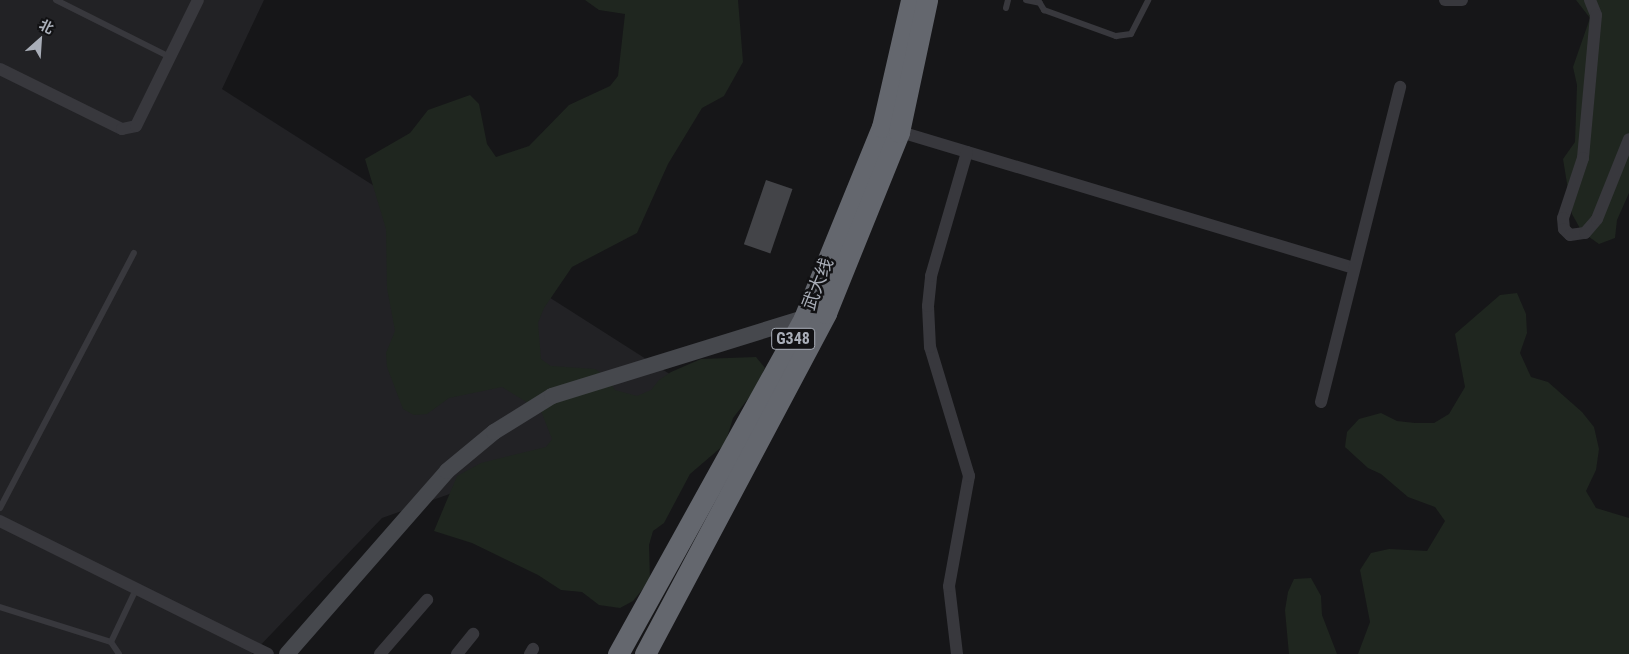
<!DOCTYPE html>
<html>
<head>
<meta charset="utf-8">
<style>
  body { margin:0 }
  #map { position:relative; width:1629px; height:654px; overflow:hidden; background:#161618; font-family:"Roboto Condensed","Noto Sans SC",sans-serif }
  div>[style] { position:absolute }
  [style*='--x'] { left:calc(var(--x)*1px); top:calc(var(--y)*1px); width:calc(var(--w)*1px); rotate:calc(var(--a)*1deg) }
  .built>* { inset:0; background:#222225 }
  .green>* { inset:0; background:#1f261f }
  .building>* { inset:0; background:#434448; transform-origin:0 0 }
  .lane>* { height:6px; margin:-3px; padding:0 3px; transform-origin:3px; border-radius:3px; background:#38383d }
  .street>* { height:12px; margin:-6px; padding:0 6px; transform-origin:6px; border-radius:6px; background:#38383d }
  .secondary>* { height:16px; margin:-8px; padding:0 8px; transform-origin:8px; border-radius:8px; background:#46484d }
  .highway>* { height:21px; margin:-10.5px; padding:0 10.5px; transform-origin:10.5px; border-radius:10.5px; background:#64676e }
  span { translate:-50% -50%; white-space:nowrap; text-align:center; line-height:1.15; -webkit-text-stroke:5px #111113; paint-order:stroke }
  .shield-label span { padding:1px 4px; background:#111113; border:1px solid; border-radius:4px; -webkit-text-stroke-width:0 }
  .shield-label { font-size:16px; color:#a9aeb8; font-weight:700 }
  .street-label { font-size:18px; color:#a9aeb8 }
  .north { position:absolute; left:15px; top:15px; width:50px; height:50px; -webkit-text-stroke:4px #111113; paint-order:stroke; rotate:26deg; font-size:14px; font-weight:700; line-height:20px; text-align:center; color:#a9aeb8 }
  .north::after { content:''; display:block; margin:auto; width:18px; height:22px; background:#a9aeb8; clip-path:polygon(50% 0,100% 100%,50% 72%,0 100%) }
</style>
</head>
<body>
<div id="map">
  <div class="built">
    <div style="clip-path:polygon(0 0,264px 0,222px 89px,712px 401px,382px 518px,252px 654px,0 654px)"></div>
  </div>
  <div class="green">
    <div style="clip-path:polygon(585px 0,738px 0,743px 62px,724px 96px,702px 108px,668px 164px,637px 233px,572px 267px,544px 308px,538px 323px,541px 359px,551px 366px,595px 369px,607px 377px,615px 390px,637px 396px,651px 390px,659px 380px,671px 372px,701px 359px,756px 357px,765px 368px,751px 395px,733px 418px,725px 444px,690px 474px,664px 523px,653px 531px,649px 545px,650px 580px,633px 601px,620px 608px,599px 605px,582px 592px,561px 590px,538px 575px,472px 543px,434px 531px,457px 476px,481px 463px,546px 447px,552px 439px,541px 411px,502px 387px,449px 398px,427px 414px,414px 415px,403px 409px,387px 367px,386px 353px,395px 331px,387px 288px,386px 229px,365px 159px,410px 133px,428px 110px,470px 95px,479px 104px,487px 144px,496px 157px,529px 146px,569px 105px,610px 86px,618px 76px,625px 14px,599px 10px)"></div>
    <div style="clip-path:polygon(1576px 0,1629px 0,1629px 193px,1617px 220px,1615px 238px,1599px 244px,1582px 232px,1572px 214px,1563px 159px,1575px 142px,1577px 85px,1573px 67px,1590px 18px)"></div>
    <div style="clip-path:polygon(1517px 293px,1526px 314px,1527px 333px,1520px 353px,1531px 377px,1548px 382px,1582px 412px,1594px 427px,1599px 449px,1596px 470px,1586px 491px,1596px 508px,1629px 518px,1629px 654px,1358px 654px,1370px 622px,1360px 570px,1371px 553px,1389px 549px,1427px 551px,1445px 521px,1435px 507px,1408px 497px,1381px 474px,1368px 468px,1345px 447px,1347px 432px,1359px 419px,1381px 413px,1397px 421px,1415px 423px,1434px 423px,1449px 414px,1465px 387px,1455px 334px,1500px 295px)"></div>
    <div style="clip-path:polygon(1311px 578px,1321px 596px,1322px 615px,1337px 654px,1289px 654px,1285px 610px,1288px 592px,1294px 579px)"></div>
  </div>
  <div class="building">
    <div style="left:766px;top:180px;width:28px;height:68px;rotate:19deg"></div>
  </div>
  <div class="lane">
    <div style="--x:56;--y:0;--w:127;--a:26.6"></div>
    <div style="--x:1026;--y:0;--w:14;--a:12"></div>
    <div style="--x:1038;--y:0;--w:12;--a:59"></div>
    <div style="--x:1044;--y:10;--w:77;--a:19.9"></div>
    <div style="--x:1116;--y:36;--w:15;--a:-8"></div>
    <div style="--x:1131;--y:34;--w:38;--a:-63"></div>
    <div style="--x:1006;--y:8;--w:8;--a:-76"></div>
    <div style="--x:0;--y:508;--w:288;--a:-62.3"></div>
    <div style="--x:0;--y:607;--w:116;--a:17.5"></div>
    <div style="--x:119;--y:654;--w:14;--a:-124"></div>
    <div style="--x:111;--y:642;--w:59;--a:-64.7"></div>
  </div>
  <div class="street">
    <div style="--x:1445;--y:0;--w:17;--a:0"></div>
    <div style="--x:1590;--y:0;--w:16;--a:68"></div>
    <div style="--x:1596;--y:15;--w:144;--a:95.2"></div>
    <div style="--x:1583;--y:158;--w:63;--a:108.4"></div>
    <div style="--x:1563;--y:218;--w:11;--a:85"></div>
    <div style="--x:1564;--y:229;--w:8;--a:45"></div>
    <div style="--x:1570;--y:235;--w:15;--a:-8"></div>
    <div style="--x:1585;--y:233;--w:18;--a:-49"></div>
    <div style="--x:1597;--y:219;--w:86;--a:-68.2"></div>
    <div style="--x:0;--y:69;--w:136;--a:26.2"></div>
    <div style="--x:122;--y:129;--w:14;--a:-12"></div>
    <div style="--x:136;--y:126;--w:140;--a:-63.8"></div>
    <div style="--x:894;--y:130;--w:480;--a:16.7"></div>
    <div style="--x:1321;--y:402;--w:325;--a:-75.9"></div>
    <div style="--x:0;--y:521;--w:299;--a:26.4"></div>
    <div style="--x:380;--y:654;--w:72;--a:-49"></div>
    <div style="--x:457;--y:654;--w:26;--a:-51"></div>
    <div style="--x:530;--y:654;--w:6;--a:-59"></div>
    <div style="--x:957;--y:654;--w:68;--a:-96.7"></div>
    <div style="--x:949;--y:586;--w:112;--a:-79.7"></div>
    <div style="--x:969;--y:476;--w:135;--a:-106.8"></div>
    <div style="--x:930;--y:347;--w:41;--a:-92.8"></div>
    <div style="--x:928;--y:306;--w:30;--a:-84"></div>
    <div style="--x:931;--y:276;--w:129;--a:-73.8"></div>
  </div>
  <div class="secondary">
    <div style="--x:287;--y:654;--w:243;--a:-48.8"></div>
    <div style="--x:447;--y:471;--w:61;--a:-39.7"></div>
    <div style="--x:494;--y:432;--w:68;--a:-31.8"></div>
    <div style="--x:552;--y:396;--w:270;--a:-17.2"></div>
  </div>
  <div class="highway">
    <div style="--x:618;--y:654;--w:384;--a:-61"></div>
    <div style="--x:804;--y:318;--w:206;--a:-67.8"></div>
    <div style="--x:882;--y:127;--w:130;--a:-77.1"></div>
    <div style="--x:645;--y:654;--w:386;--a:-62"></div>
    <div style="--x:826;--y:313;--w:195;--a:-68"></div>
    <div style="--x:899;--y:132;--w:135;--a:-78"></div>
  </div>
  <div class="shield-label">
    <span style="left:793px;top:339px">G348</span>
  </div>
  <div class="street-label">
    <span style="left:818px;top:284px;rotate:-68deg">武大线</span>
  </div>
  <div class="north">北</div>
</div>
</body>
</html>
